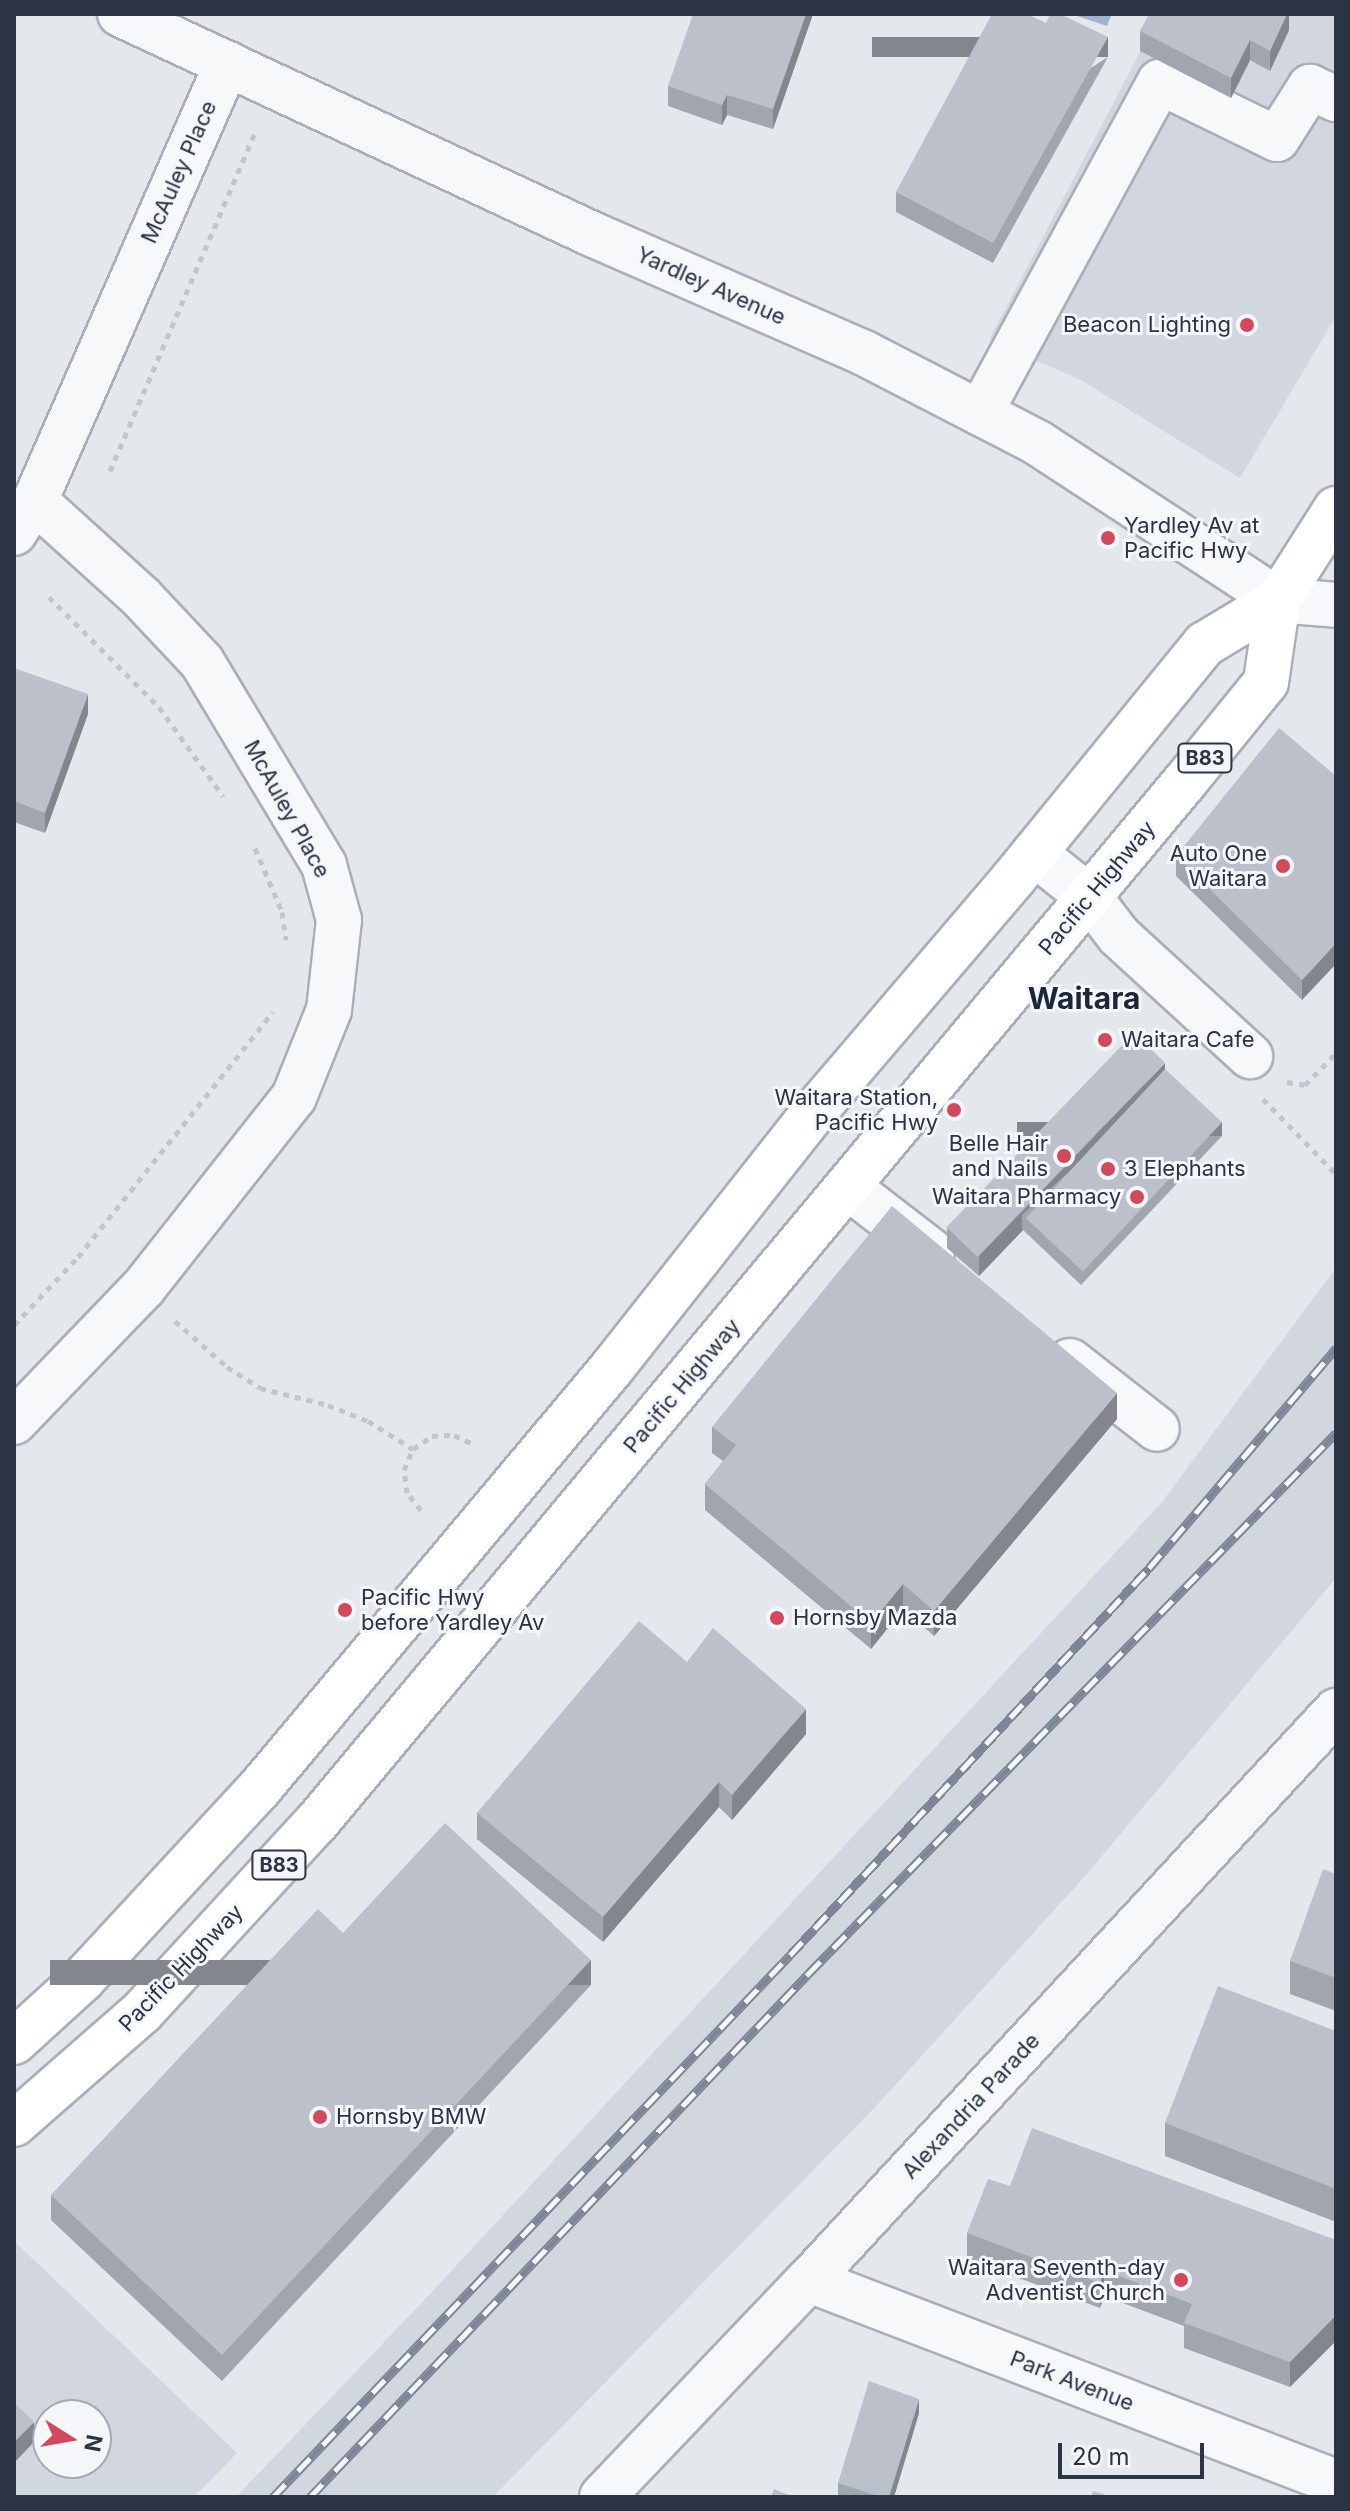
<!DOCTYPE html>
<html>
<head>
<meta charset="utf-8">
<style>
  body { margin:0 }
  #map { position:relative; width:1350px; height:2511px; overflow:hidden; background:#e4e7ec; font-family:Inter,sans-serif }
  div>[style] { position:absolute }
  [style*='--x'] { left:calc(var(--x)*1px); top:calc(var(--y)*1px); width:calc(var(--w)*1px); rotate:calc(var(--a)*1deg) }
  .built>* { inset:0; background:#d2d6de }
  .water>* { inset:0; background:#9fb4cc }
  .path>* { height:5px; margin-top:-2.5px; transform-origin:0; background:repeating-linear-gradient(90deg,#c2c5cb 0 6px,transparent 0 12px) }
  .roads { filter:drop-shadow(2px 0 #a9aeb7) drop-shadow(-2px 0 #a9aeb7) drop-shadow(0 2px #a9aeb7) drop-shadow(0 -2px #a9aeb7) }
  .minor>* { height:44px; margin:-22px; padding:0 22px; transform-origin:22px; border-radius:22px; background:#f7f8fa }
  .major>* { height:44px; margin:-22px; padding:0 22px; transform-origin:22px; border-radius:22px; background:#fff }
  .rail>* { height:9px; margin-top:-4.5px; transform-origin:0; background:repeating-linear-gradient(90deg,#f4f6f9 0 18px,#7d8696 0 36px); box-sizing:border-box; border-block:2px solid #7d8696 }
  .wall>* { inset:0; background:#a1a5ae }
  .shaded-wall>* { inset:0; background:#83868d; transform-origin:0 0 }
  .building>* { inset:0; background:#bbc0ca; transform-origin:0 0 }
  .dots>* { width:22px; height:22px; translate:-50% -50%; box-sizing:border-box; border:4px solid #f4f6f9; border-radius:50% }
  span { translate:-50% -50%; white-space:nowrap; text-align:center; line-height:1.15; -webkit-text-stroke:6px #f4f6f9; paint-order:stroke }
  .shield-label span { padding:2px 6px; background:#f4f6f9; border:2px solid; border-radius:6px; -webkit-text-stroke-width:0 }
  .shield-label { font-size:20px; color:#2b3445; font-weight:700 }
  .street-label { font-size:22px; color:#2b3445 }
  .poi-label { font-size:22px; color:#2b3445 }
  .right { translate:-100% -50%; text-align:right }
  .left { translate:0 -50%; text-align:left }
  .district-label { font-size:30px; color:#1d2536; font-weight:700 }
  .frame { position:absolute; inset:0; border:16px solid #2b3445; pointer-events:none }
  .north { position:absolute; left:32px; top:2399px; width:80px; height:80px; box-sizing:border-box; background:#f4f6f9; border:2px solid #a4a8b1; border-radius:50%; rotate:101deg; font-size:22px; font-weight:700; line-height:32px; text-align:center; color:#2b3445 }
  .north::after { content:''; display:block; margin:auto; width:28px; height:36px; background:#d1495b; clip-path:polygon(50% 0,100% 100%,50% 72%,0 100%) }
  .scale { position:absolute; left:1058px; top:2443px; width:146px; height:36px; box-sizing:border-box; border:4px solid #2b3445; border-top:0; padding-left:10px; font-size:24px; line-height:28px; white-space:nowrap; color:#2b3445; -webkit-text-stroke:6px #f4f6f9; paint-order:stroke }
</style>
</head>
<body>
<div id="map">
  <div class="built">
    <div style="clip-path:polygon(1160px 14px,1336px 14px,1336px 316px,1240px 478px,1081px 380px,989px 340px)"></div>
    <div style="clip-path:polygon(1336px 1268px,1336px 1578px,1086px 1875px,878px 2104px,493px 2497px,236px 2497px,431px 2293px,1162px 1502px)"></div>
    <div style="clip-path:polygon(evenodd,14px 2241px,237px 2453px,194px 2497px,14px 2497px,14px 2241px,48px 2415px,96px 2415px,96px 2463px,48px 2463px,48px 2415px)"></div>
  </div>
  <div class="water">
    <div style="clip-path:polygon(1071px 14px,1112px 14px,1107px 26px)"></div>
  </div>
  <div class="path">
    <div style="--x:110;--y:471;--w:371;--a:-66.8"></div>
    <div style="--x:49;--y:597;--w:156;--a:45"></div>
    <div style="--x:159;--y:707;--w:110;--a:54.3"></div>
    <div style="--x:255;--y:848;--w:69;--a:67.1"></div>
    <div style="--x:282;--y:912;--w:28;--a:82"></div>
    <div style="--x:1287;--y:1082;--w:18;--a:9"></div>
    <div style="--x:1305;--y:1085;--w:45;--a:-45.9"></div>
    <div style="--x:1263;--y:1099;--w:105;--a:45.8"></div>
    <div style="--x:175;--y:1321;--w:69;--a:41.5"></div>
    <div style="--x:227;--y:1367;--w:39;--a:32"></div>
    <div style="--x:260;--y:1388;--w:70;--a:14"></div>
    <div style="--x:328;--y:1405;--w:43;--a:21.8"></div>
    <div style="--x:368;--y:1421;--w:53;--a:31.9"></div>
    <div style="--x:14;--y:1325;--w:93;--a:-46.7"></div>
    <div style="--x:78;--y:1257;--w:313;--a:-51.5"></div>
    <div style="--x:421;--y:1510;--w:22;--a:-129"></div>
    <div style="--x:407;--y:1493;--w:23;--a:-97"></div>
    <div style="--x:404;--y:1470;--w:23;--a:-67"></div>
    <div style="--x:413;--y:1449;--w:23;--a:-34"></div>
    <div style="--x:432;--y:1436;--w:22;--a:-3"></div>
    <div style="--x:454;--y:1435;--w:23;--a:25"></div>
  </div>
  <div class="roads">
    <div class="minor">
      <div style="--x:120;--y:14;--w:523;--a:25"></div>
      <div style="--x:594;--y:235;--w:295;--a:23.6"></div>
      <div style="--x:864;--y:353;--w:196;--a:27.3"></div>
      <div style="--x:1038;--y:443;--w:287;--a:33.2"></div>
      <div style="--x:1278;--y:600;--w:58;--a:4.9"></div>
      <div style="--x:980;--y:413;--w:377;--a:-61.5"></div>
      <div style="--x:1160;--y:82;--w:130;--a:26"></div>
      <div style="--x:1277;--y:139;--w:62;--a:-57.6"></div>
      <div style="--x:1310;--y:87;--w:29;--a:25"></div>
      <div style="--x:14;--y:533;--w:38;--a:-57"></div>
      <div style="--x:35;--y:501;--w:478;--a:-66.3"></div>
      <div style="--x:1034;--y:853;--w:70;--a:38.7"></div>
      <div style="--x:1089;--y:897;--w:49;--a:52.4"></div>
      <div style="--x:1119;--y:936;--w:178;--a:42.5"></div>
      <div style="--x:848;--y:1187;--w:106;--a:37.7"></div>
      <div style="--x:1070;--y:1361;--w:110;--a:38"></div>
      <div style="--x:14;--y:1422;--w:186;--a:-46.1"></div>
      <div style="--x:143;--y:1288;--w:243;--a:-51.7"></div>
      <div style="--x:294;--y:1097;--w:94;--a:-68.1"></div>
      <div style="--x:329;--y:1010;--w:91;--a:-83.7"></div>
      <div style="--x:339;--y:920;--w:57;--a:-105.3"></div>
      <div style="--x:324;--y:865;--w:237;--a:-121"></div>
      <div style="--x:202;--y:662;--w:89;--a:-133.2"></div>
      <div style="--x:141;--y:597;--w:143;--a:-137.8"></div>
      <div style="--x:809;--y:2280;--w:564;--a:20.97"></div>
      <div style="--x:602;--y:2497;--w:300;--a:-46.4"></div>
      <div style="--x:809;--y:2280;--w:776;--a:-47.19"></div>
    </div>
    <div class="major">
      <div style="--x:14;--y:2042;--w:93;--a:-42.4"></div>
      <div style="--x:83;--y:1979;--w:259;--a:-47.2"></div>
      <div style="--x:259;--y:1789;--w:548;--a:-50.03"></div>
      <div style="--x:611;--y:1369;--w:320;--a:-51.7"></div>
      <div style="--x:809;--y:1118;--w:314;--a:-49.5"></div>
      <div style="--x:1013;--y:879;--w:303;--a:-50.8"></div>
      <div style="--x:1205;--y:644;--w:85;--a:-31.1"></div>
      <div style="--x:14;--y:2124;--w:170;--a:-41.2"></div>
      <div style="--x:142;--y:2012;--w:258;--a:-47.4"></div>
      <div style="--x:317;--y:1822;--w:1353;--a:-50.16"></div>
      <div style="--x:1184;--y:783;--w:130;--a:-50.9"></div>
      <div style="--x:1266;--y:682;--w:83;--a:-81.7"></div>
      <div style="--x:1278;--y:600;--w:108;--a:-57.5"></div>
    </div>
  </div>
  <div class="rail">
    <div style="--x:273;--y:2497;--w:749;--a:-46.35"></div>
    <div style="--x:790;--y:1955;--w:528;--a:-47.15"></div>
    <div style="--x:1149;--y:1568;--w:289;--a:-49.6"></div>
    <div style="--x:310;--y:2497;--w:722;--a:-46.4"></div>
    <div style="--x:808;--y:1974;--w:756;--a:-45.7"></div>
  </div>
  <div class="wall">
    <div style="clip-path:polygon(813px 14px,773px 129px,727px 115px,722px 125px,668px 106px,668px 86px)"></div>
    <div style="clip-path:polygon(1289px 14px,1289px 30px,1270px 71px,1250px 60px,1231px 98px,1140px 51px,1140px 31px)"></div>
    <div style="clip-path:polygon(1108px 57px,993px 263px,896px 212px,896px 192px)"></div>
    <div style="clip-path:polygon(14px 668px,88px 714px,45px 833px,14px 822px)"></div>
    <div style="clip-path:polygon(1336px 776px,1302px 1000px,1176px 876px,1176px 856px)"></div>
    <div style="clip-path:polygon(1165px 1069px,1222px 1136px,1081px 1285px,1023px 1230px,979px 1276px,947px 1248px,947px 1228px)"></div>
    <div style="clip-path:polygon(1117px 1419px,934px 1636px,903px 1609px,871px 1649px,705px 1510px,705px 1484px,723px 1461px,712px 1453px,712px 1427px)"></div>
    <div style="clip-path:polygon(687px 1662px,806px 1734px,732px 1820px,719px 1807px,603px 1942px,477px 1839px,477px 1813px)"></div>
    <div style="clip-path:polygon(1336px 1874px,1336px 2011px,1290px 1994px,1290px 1961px)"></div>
    <div style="clip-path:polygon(343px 1933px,591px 1985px,222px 2381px,51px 2220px,51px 2195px)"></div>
    <div style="clip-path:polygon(1336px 2031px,1336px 2222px,1165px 2156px,1165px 2123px)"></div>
    <div style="clip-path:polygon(1010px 2186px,1336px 2240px,1290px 2387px,1184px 2348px,1184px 2326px,1104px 2296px,1100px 2308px,967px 2259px,967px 2233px)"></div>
    <div style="clip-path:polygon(919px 2413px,894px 2497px,838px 2497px,838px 2483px)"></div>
  </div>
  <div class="shaded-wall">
    <div style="clip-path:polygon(806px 14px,813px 14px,773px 129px,773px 109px)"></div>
    <div style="clip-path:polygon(1287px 14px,1289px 14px,1289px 30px,1270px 71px,1270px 51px)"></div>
    <div style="left:1108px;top:37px;width:20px;height:236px;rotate:90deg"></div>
    <div style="clip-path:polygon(1250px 40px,1250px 60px,1231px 98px,1231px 78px)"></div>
    <div style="clip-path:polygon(727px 95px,727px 115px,722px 125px,722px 105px)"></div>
    <div style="clip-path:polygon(88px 694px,88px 714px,45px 833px,45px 813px)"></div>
    <div style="clip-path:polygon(1336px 943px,1336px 964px,1302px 1000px,1302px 980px)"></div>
    <div style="clip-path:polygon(1165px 1063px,1165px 1083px,1022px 1215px,1022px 1229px,1023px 1230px,979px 1276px,979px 1256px)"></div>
    <div style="left:1222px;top:1122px;width:14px;height:205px;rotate:90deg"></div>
    <div style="clip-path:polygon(1117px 1393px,1117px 1419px,934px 1636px,934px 1611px)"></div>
    <div style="clip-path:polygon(903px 1584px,903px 1609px,871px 1649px,871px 1623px)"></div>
    <div style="clip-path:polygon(806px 1709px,806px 1734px,732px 1820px,732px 1795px)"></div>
    <div style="clip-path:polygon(719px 1782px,719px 1807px,603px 1942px,603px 1917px)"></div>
    <div style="left:591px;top:1960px;width:25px;height:541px;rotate:90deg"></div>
    <div style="clip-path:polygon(1104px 2270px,1104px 2296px,1100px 2308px,1100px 2283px)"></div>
    <div style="clip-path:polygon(1336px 2315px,1336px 2341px,1290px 2387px,1290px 2362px)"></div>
    <div style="clip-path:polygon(919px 2399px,919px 2413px,894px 2497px,889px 2497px)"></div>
    <div style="clip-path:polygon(34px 2422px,34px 2442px,14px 2463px,14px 2442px)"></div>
  </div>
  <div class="building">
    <div style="clip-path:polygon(693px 14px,806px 14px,773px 109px,727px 95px,722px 105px,668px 86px)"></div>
    <div style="clip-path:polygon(992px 14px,1027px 14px,1046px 23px,1050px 14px,1060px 14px,1108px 37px,993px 243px,896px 192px)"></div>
    <div style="clip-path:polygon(1149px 14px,1287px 14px,1270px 51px,1250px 40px,1231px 78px,1140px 31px)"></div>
    <div style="clip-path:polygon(14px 668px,88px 694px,45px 813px,14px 801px)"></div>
    <div style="clip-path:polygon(1279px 728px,1336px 776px,1336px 909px,1334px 912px,1336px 914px,1336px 943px,1302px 980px,1176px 856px)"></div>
    <div style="left:1134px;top:1033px;width:43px;height:270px;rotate:44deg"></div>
    <div style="left:1165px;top:1069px;width:78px;height:204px;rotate:43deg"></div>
    <div style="clip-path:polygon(892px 1206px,1117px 1393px,934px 1611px,903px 1584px,871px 1623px,705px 1484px,736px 1445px,712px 1427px)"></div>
    <div style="clip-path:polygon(639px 1621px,687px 1662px,713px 1628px,806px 1709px,732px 1795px,719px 1782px,603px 1917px,477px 1813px)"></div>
    <div style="clip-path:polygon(445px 1823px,591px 1960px,222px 2355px,51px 2195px,318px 1909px,343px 1933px)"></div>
    <div style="clip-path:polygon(1323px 1869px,1336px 1874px,1336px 1978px,1290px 1961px)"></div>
    <div style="clip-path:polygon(1218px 1986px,1336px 2031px,1336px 2189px,1165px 2123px)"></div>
    <div style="clip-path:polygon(1032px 2128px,1336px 2240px,1336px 2315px,1290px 2362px,1184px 2323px,1192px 2304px,1104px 2270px,1100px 2283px,967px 2233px,988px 2179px,1010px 2186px)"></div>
    <div style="clip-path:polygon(869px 2381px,919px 2399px,889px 2497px,881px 2497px,838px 2483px)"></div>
    <div style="clip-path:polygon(14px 2403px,34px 2422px,14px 2442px)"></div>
    <div style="clip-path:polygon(774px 2489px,794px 2497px,771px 2497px)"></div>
    <div style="clip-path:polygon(1093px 2491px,1112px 2497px,1091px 2497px)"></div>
  </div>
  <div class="dots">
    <div style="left:1247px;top:325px;background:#d1495b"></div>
    <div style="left:1108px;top:538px;background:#d1495b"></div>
    <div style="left:1283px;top:866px;background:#d1495b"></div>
    <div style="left:1105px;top:1040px;background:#d1495b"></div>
    <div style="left:954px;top:1110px;background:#d1495b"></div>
    <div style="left:1064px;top:1156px;background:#d1495b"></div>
    <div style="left:1108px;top:1169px;background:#d1495b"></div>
    <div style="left:1137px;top:1197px;background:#d1495b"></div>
    <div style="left:345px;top:1610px;background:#d1495b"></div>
    <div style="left:777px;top:1618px;background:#d1495b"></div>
    <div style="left:320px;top:2117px;background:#d1495b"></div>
    <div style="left:1181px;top:2280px;background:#d1495b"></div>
  </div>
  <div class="shield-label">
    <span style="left:1205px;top:758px">B83</span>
    <span style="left:279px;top:1865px">B83</span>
  </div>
  <div class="street-label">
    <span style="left:179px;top:172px;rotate:-66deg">McAuley Place</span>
    <span style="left:711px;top:286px;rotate:24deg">Yardley Avenue</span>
    <span style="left:287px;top:809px;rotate:61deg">McAuley Place</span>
    <span style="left:1097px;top:888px;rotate:-50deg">Pacific Highway</span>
    <span style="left:682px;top:1386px;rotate:-50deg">Pacific Highway</span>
    <span style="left:181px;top:1968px;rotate:-46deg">Pacific Highway</span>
    <span style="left:971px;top:2106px;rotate:-47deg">Alexandria Parade</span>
    <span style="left:1072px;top:2381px;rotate:21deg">Park Avenue</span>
  </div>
  <div class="poi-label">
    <span class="right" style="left:1231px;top:325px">Beacon Lighting</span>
    <span class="left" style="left:1124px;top:538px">Yardley Av at<br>Pacific Hwy</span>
    <span class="right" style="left:1267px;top:866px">Auto One<br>Waitara</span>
    <span class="left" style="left:1121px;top:1040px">Waitara Cafe</span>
    <span class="right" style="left:938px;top:1110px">Waitara Station,<br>Pacific Hwy</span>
    <span class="right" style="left:1048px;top:1156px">Belle Hair<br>and Nails</span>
    <span class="left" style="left:1124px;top:1169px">3 Elephants</span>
    <span class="right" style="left:1121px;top:1197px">Waitara Pharmacy</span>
    <span class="left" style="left:361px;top:1610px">Pacific Hwy<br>before Yardley Av</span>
    <span class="left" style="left:793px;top:1618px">Hornsby Mazda</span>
    <span class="left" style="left:336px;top:2117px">Hornsby BMW</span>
    <span class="right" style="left:1165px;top:2280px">Waitara Seventh-day<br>Adventist Church</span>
  </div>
  <div class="district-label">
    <span style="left:1084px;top:998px">Waitara</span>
  </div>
  <div class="frame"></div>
  <div class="north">N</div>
  <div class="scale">20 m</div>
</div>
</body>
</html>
